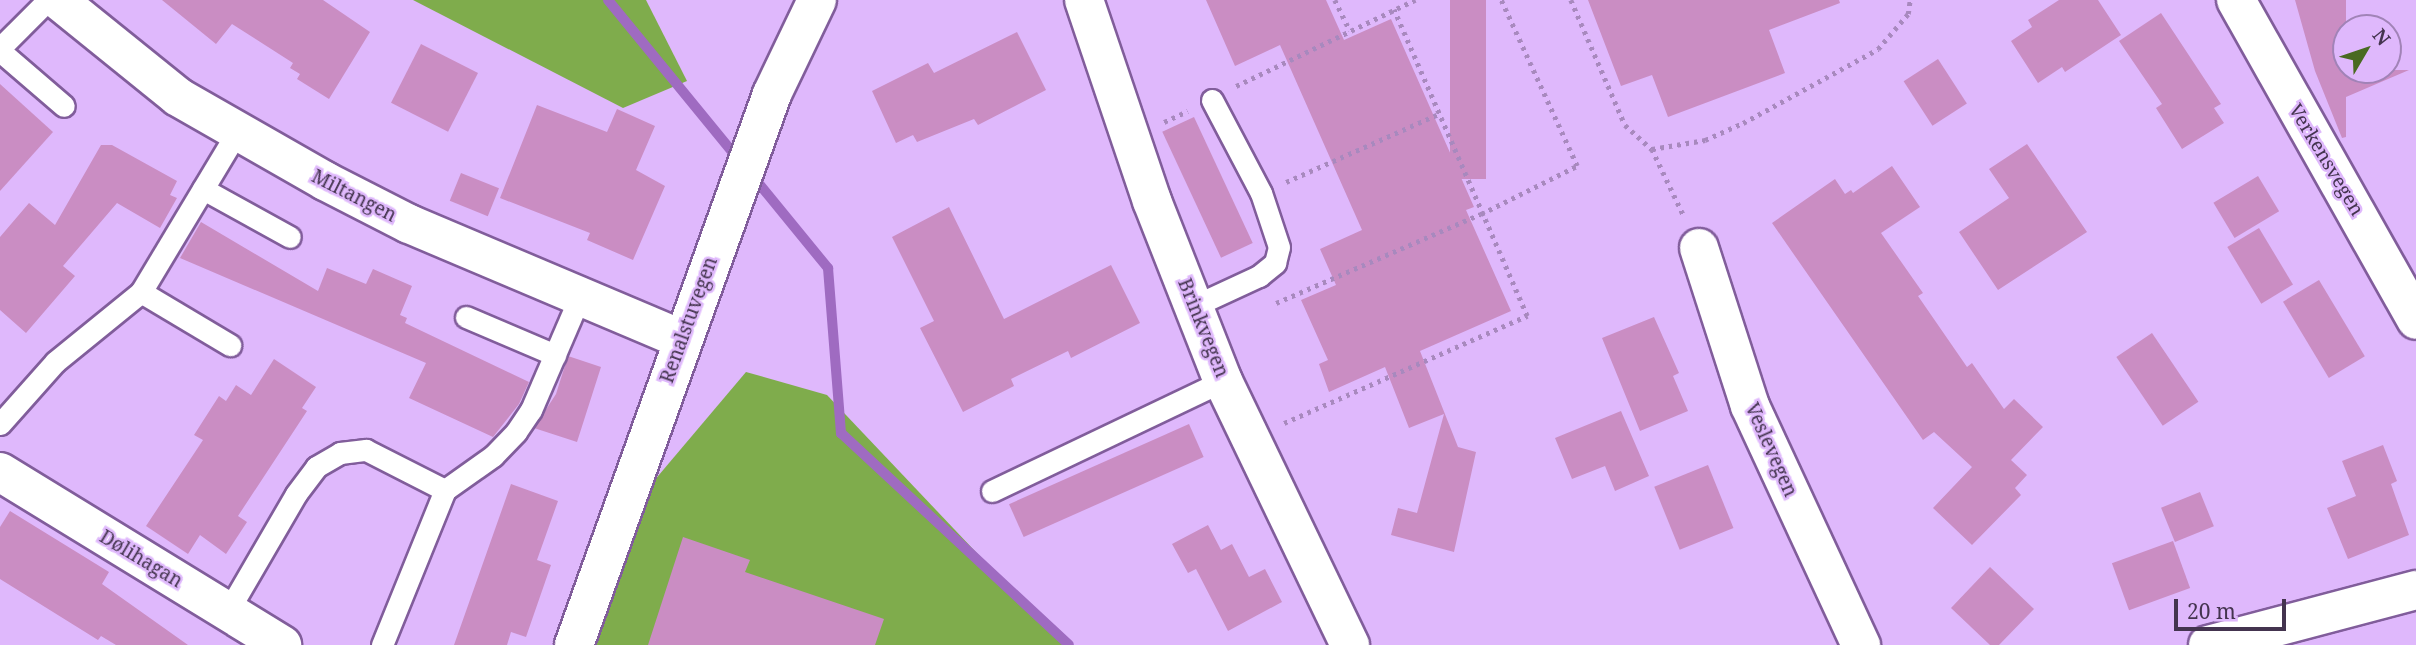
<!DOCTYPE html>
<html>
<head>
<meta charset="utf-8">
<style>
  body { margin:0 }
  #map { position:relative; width:2416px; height:645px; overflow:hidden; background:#dfb8fc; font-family:"Noto Serif",serif }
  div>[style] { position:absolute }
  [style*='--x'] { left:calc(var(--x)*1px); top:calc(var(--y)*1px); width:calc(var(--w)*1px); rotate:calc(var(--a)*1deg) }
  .forest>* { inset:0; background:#7fac4c }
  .stream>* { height:10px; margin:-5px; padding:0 5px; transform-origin:5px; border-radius:5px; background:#9f6bc1 }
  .building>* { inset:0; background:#ca8dc3; transform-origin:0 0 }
  .path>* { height:4.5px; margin-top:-2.25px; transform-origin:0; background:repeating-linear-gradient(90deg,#a889be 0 3.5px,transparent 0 8.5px) }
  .roads { filter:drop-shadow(2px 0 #815d9b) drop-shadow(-2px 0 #815d9b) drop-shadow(0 2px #815d9b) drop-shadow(0 -2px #815d9b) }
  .lane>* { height:21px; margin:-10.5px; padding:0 10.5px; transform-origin:10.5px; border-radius:10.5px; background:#fff }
  .street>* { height:38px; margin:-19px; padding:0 19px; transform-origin:19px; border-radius:19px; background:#fff }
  span { translate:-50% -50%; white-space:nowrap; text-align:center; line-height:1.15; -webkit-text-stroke:5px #dfb8fc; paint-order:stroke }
  .street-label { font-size:19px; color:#44344f }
  .north { position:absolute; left:2332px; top:14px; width:70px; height:70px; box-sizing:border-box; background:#dfb8fc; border:2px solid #a183b7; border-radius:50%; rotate:51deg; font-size:19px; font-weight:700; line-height:28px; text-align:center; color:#44344f }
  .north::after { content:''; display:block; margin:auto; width:24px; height:32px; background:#496a21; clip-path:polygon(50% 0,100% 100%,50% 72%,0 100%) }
  .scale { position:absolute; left:2174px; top:599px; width:112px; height:32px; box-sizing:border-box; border:4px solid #44344f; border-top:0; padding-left:9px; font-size:21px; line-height:24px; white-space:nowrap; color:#44344f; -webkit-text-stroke:5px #dfb8fc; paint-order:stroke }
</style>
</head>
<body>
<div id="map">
  <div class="forest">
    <div style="clip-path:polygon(413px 0,646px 0,687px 81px,623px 108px)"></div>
    <div style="clip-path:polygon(746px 372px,827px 395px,1064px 645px,569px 645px,631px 508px)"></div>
  </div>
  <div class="stream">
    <div style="--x:608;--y:0;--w:208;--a:50.7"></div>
    <div style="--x:751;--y:174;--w:122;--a:50.7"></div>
    <div style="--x:828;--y:268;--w:166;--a:85.5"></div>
    <div style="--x:841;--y:433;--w:311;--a:42.9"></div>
  </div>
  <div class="building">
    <div style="clip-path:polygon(162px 0,323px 0,370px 32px,329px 99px,297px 79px,300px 74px,290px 68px,293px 63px,232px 24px,216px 44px)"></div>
    <div style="clip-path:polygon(1206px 0,1326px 0,1344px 40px,1391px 19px,1474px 207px,1466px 210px,1511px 311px,1420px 351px,1458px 447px,1476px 452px,1454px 552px,1391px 535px,1398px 508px,1417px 513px,1444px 414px,1409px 428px,1385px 367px,1329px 392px,1319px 364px,1328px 360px,1301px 300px,1336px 285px,1320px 249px,1362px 230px,1280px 45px,1235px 66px)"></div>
    <div style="left:1450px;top:0;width:36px;height:179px"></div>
    <div style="clip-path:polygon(1588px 0,1839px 0,1840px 3px,1769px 30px,1785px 73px,1668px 117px,1652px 75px,1621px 86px)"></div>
    <div style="clip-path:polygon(2059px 0,2098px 0,2121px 35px,2065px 72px,2062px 67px,2038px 83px,2011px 41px,2032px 27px,2028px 20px)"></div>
    <div style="clip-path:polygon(2295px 0,2346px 0,2346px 70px,2409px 70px,2346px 97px,2346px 137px,2342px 138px,2315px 71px)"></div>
    <div style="clip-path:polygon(2161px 13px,2221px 104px,2214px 108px,2224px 123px,2182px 149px,2156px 108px,2162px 104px,2119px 41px)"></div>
    <div style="clip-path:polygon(1017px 32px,1046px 90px,978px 125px,974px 119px,917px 142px,913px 135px,896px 143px,872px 91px,928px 63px,934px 73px)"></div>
    <div style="left:421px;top:44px;width:64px;height:66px;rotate:27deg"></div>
    <div style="left:1938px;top:59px;width:53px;height:41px;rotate:57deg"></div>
    <div style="clip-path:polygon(0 84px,53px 132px,0 191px)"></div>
    <div style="clip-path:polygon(537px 105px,607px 132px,617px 109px,655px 126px,636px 170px,665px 186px,633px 260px,587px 240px,590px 233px,500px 198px)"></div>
    <div style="left:1194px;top:117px;width:139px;height:35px;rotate:65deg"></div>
    <div style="clip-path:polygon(2027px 144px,2087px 232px,1998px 290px,1959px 232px,2009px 198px,1989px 169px)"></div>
    <div style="clip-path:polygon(101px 145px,112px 145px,177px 181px,170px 195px,177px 198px,160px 228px,117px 203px,63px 266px,75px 276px,26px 333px,0 310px,0 237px,29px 203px,55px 225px)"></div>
    <div style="clip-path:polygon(1892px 166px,1920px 207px,1881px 233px,1923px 293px,1918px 296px,1967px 367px,1972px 363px,2004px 409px,2014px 399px,2043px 427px,2011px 460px,2027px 475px,2015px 488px,2021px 495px,1972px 545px,1933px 508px,1972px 467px,1934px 432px,1923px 440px,1772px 223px,1835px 179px,1845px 194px,1851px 190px,1853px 193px)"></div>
    <div style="left:461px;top:173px;width:41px;height:30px;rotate:22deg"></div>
    <div style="left:2258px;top:176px;width:41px;height:52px;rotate:59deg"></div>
    <div style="clip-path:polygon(949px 207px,1004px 319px,1111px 265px,1140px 323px,1071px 358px,1068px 351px,1011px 379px,1014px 386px,963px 412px,920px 328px,934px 321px,892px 237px)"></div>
    <div style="clip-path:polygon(201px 222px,318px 291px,327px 268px,366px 284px,373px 269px,412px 286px,400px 315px,407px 318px,405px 323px,529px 382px,519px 404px,493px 437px,409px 398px,426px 363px,180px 258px)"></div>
    <div style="left:2259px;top:228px;width:66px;height:37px;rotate:59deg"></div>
    <div style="left:2319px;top:280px;width:89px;height:42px;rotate:59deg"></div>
    <div style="clip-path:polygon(1654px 317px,1679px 373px,1673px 376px,1688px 411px,1640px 431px,1602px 338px)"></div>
    <div style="left:2152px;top:333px;width:83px;height:43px;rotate:56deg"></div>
    <div style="clip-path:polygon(568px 356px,601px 367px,577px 442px,534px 428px,556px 394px)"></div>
    <div style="clip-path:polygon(274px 359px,316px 387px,302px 408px,307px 411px,238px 516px,247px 522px,226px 554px,200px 535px,188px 554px,146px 526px,203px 440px,194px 435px,219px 396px,226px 401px,236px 385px,251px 395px)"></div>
    <div style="clip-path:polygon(1621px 411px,1649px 476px,1615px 491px,1605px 466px,1572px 479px,1555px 438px)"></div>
    <div style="left:1189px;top:424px;width:36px;height:197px;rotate:66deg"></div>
    <div style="clip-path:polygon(2383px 445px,2397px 481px,2391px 484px,2409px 535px,2348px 559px,2327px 508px,2356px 496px,2342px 461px)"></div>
    <div style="left:1708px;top:465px;width:68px;height:58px;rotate:68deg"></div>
    <div style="clip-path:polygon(511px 484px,558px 501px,537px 560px,551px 565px,526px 637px,511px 632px,507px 645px,454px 645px)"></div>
    <div style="left:2200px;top:492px;width:37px;height:42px;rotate:68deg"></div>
    <div style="clip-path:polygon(10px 511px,109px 572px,102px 584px,188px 645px,116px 645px,101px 636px,98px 640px,0 579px,0 527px)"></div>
    <div style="clip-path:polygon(1208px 525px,1221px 550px,1232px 544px,1249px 577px,1265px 569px,1282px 602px,1228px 631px,1196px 569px,1188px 573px,1172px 544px)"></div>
    <div style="clip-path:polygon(683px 537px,750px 560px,745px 572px,884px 619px,875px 645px,648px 645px)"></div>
    <div style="left:2173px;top:541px;width:50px;height:65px;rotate:70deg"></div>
    <div style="clip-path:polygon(1990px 567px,2034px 609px,1999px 645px,1990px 645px,1951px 608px)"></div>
  </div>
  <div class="path">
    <div style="--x:1335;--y:0;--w:34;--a:64"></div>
    <div style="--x:1571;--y:0;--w:136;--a:66.6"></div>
    <div style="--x:1625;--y:125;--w:36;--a:42"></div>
    <div style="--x:1652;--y:149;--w:54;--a:-9.6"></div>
    <div style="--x:1705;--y:140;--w:42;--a:-24.1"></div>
    <div style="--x:1743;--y:123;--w:154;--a:-28.7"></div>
    <div style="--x:1878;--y:49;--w:46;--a:-49.4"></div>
    <div style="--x:1908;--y:14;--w:14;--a:-82"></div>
    <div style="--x:1236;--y:86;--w:199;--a:-25.7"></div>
    <div style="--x:1164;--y:122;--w:26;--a:-25"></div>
    <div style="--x:1652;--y:149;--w:72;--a:64.5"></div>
    <div style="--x:1286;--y:182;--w:167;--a:-24"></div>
    <div style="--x:1276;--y:303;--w:223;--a:-23.5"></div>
    <div style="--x:1481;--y:214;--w:107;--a:-26.6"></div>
    <div style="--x:1577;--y:166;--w:183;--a:-114.6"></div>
    <div style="--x:1284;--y:423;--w:266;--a:-23.8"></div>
    <div style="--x:1527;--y:316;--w:334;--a:-113.5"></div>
  </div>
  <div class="roads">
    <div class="lane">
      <div style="--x:0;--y:48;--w:68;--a:-45"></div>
      <div style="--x:0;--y:51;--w:84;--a:40.7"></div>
      <div style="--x:203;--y:189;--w:99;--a:28.9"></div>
      <div style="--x:141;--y:292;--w:104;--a:30.8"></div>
      <div style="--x:1194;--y:306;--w:72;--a:-24.8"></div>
      <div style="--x:1259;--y:276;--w:21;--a:-39"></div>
      <div style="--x:1275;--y:263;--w:16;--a:-76"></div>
      <div style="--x:1279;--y:247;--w:57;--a:-108.4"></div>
      <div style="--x:1261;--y:193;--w:105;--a:-117.8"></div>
      <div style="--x:466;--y:317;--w:97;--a:23.1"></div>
      <div style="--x:0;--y:424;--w:83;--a:-48.4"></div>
      <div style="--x:55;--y:362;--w:111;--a:-39.1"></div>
      <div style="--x:141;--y:292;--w:187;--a:-59"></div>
      <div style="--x:992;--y:491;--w:256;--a:-25.5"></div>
      <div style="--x:228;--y:611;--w:135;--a:-59.8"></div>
      <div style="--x:296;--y:494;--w:34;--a:-53"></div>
      <div style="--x:316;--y:467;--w:28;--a:-30"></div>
      <div style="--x:340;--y:453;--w:26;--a:-7"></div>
      <div style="--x:366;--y:450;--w:89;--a:26.9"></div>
      <div style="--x:382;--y:645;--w:167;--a:-67.9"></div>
      <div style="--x:445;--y:490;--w:59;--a:-35.3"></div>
      <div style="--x:493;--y:456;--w:33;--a:-46"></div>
      <div style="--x:516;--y:432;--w:27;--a:-56"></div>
      <div style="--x:531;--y:410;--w:126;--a:-66.7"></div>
    </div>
    <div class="street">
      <div style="--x:58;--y:0;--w:154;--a:38.9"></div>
      <div style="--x:178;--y:97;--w:169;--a:29.7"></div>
      <div style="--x:325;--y:181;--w:94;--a:27.1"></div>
      <div style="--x:409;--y:224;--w:295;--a:22.9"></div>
      <div style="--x:1084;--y:0;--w:212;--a:71.3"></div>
      <div style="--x:1152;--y:201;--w:193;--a:68.5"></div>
      <div style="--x:1223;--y:381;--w:293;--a:64.3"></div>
      <div style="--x:2236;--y:0;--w:367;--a:60.6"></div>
      <div style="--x:1699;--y:248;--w:166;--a:72.1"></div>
      <div style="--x:1750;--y:406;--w:264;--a:65.1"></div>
      <div style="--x:0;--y:472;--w:331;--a:31.5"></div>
      <div style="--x:574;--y:645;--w:585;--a:-70.23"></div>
      <div style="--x:772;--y:94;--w:104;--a:-64.4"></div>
      <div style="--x:2208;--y:645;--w:215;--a:-14.8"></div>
    </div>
  </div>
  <div class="street-label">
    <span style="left:2326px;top:160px;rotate:59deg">Verkensvegen</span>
    <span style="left:354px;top:196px;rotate:27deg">Miltangen</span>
    <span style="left:689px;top:320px;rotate:-70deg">Renalstuvegen</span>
    <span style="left:1203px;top:328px;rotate:68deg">Brinkvegen</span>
    <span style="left:1771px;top:450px;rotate:66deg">Veslevegen</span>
    <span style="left:141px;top:559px;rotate:31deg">Dølihagan</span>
  </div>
  <div class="north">N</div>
  <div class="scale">20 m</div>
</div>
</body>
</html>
